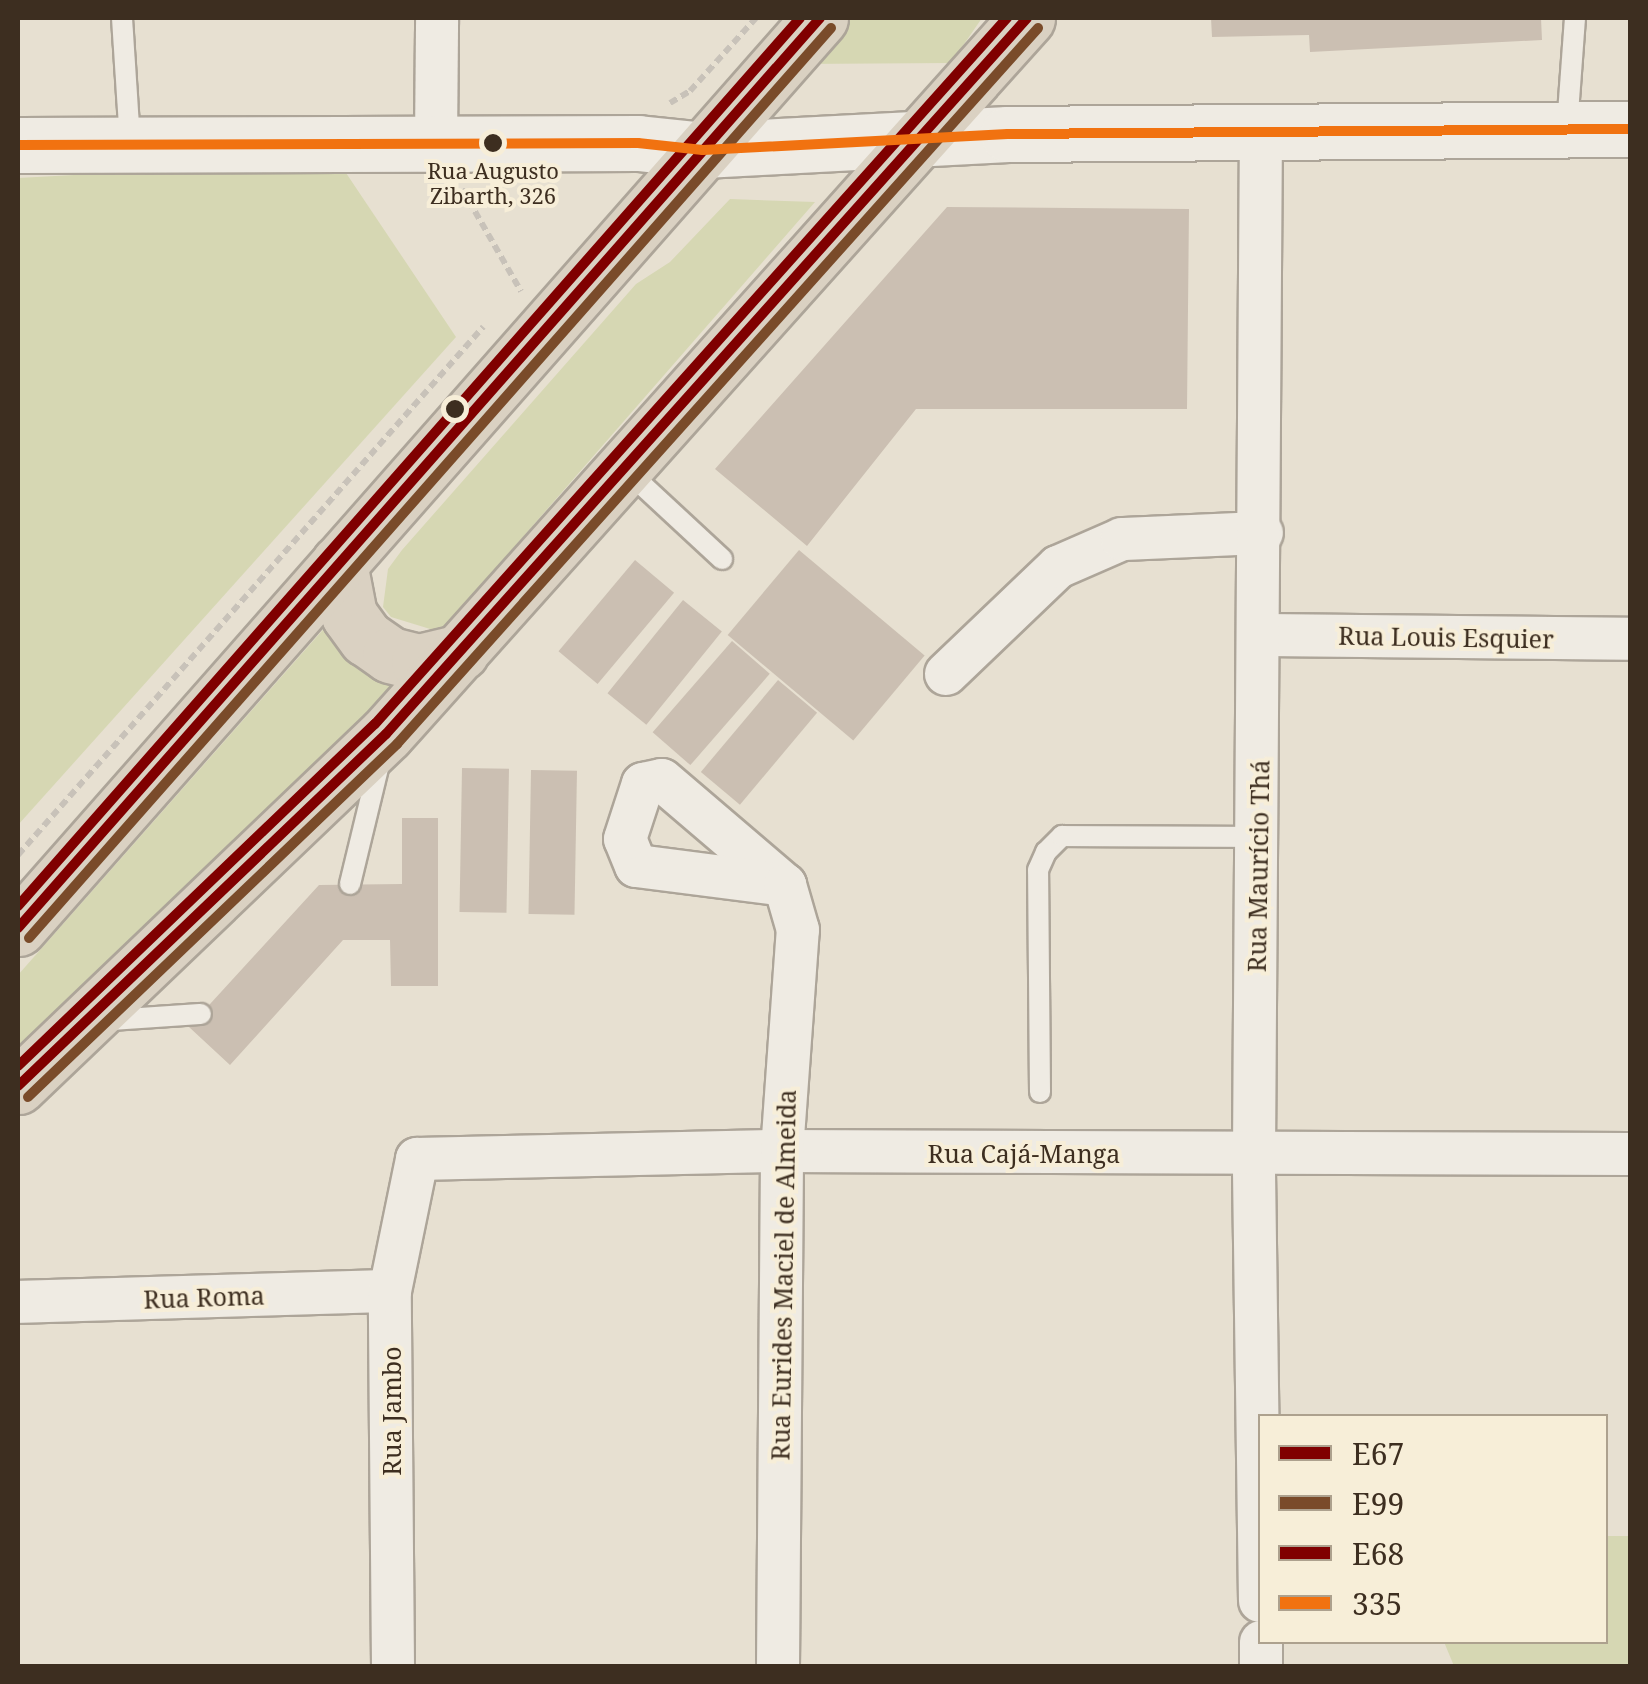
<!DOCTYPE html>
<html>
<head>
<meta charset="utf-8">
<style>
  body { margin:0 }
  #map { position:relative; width:1648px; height:1684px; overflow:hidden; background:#e7e0d1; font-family:"Noto Serif",serif }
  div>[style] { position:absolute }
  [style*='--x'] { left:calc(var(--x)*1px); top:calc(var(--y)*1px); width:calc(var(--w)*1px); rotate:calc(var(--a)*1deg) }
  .green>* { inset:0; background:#d6d7b3 }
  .building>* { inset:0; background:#cbbfb2; transform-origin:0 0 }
  .path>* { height:6px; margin-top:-3px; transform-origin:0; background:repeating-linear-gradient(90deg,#c8c2b9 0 8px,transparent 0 13px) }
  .roads { filter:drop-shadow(2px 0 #ada599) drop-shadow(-2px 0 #ada599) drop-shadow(0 2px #ada599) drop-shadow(0 -2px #ada599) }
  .lane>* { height:20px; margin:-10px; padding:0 10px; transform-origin:10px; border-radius:10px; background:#efebe3 }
  .street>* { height:42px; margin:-21px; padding:0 21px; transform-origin:21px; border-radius:21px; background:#efebe3 }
  .secondary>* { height:55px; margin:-27.5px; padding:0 27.5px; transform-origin:27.5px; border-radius:27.5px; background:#efebe3 }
  .highway>* { height:55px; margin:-27.5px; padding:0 27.5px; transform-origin:27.5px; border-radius:27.5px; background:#dad1c2 }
  .bus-1>* { height:10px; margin:-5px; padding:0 5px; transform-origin:5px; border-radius:5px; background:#800000 }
  .bus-2>* { height:10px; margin:-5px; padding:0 5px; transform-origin:5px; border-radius:5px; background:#7a4b2a }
  .bus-3>* { height:10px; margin:-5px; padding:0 5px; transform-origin:5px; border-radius:5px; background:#800000 }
  .bus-4>* { height:10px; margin:-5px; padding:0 5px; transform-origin:5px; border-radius:5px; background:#f17210 }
  .dots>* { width:28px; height:28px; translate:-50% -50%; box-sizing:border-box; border:5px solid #f7eed8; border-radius:50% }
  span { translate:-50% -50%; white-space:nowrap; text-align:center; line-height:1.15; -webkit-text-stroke:8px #f7eed8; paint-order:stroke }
  .bus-label { font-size:22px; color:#3d2e20 }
  .street-label { font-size:25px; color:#3d2e20 }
  .frame { position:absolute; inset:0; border:20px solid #3d2e20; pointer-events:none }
  .legend { position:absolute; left:1258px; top:1414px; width:350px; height:230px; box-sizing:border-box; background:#f7eed8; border:2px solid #ada18e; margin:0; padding:12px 18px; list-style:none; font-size:30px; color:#3d2e20 }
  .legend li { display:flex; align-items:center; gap:20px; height:50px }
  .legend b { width:50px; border:2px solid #ada18e }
</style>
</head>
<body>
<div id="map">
  <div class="green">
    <div style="clip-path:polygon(842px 18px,982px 18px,951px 63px,799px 64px)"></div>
    <div style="clip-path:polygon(338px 161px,456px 337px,18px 825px,18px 178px)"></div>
    <div style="clip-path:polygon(730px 199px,815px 202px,440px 632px,391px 617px,383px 607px,388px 569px,402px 550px,636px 284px,670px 262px)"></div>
    <div style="clip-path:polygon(336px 615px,411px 666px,372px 731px,18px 1047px,18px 975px)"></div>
    <div style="clip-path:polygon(1606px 1536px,1630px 1536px,1630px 1666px,1454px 1666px,1444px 1642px,1606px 1642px)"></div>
  </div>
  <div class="building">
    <div style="clip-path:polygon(1211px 18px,1541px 18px,1542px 40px,1310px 52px,1309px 35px,1212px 37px)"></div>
    <div style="clip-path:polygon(947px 207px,1189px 209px,1187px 409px,916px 409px,807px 546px,715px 469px)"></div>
    <div style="left:799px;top:550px;width:164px;height:111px;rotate:40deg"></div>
    <div style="left:635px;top:560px;width:51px;height:119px;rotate:40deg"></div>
    <div style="left:683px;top:600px;width:50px;height:120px;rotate:39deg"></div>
    <div style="left:732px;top:641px;width:50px;height:121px;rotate:41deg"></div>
    <div style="left:778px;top:680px;width:51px;height:120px;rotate:40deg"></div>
    <div style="left:462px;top:768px;width:47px;height:144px;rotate:1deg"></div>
    <div style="left:531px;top:770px;width:46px;height:144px;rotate:1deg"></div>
    <div style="clip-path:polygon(402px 818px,438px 818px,438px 986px,391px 986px,390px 940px,343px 940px,230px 1065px,189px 1027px,319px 885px,402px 884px)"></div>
  </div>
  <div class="path">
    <div style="--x:670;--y:103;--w:23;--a:-31"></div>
    <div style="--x:690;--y:91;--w:98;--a:-47.9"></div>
    <div style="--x:462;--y:189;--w:118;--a:60"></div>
    <div style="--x:18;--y:855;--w:704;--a:-48.63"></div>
  </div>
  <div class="roads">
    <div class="lane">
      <div style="--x:122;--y:18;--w:125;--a:86.3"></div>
      <div style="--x:1567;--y:127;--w:109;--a:-85.8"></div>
      <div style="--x:626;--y:470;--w:131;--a:42.8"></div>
      <div style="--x:350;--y:884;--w:128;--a:-76.4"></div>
      <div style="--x:110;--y:1020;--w:91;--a:-3.8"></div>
      <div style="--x:1040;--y:1092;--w:222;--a:-90.5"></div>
      <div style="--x:1038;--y:870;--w:20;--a:-66"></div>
      <div style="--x:1046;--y:852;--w:23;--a:-45"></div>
      <div style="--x:1062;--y:836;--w:197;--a:0.3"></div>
    </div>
    <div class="street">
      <div style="--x:436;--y:143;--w:125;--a:-89.5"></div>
      <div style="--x:1262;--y:635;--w:368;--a:0.6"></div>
      <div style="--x:946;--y:674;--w:155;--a:-43.7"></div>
      <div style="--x:1058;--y:567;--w:70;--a:-23.6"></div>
      <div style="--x:1122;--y:539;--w:140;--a:-2.5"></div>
      <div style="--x:662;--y:780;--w:162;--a:40.5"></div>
      <div style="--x:785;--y:885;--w:150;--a:-172.7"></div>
      <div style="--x:636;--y:866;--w:29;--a:-112"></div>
      <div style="--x:625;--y:839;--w:58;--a:-71.9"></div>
      <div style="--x:643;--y:784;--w:19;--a:-12"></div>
      <div style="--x:18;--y:1302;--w:372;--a:-1.7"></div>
      <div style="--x:1260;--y:1601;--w:447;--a:-90.8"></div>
      <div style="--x:1254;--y:1154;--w:1023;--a:-89.61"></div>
      <div style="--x:1261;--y:1642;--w:24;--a:90"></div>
      <div style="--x:393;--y:1666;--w:375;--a:-90.5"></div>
      <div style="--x:390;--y:1291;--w:135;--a:-78.4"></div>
      <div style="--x:417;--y:1159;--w:365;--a:-1.3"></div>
      <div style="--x:782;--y:1151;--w:848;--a:0.2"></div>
      <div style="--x:778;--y:1666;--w:515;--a:-89.55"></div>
      <div style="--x:782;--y:1151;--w:222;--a:-85.9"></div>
      <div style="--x:798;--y:930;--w:47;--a:-106.1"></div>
    </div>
    <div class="secondary">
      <div style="--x:18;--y:145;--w:620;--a:-0.18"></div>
      <div style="--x:638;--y:143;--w:65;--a:6.1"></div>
      <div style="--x:703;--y:150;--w:305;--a:-3"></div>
      <div style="--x:1008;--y:134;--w:622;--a:-0.46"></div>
    </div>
    <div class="highway">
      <div style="--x:339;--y:563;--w:53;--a:79.1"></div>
      <div style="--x:349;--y:615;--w:29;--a:54"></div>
      <div style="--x:366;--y:638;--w:29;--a:35"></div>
      <div style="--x:390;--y:655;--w:30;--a:14"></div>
      <div style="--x:419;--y:662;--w:43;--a:-13.4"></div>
      <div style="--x:18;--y:928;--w:1213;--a:-48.61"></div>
      <div style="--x:18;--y:1086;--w:509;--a:-43.73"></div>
      <div style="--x:386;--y:734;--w:961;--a:-48.16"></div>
    </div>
  </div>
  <div class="bus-1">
    <div style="--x:18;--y:928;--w:1213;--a:-48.61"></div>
    <div style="--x:18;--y:1086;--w:509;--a:-43.73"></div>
    <div style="--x:386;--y:734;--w:961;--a:-48.16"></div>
  </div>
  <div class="bus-2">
    <div style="--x:29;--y:938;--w:1213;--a:-48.61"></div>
    <div style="--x:28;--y:1097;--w:511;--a:-43.73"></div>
    <div style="--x:397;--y:744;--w:961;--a:-48.16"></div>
  </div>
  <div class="bus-3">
    <div style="--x:18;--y:906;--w:1183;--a:-48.63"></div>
    <div style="--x:18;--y:1066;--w:494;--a:-43.8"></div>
    <div style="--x:375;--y:724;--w:948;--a:-48.17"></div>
  </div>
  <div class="bus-4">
    <div style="--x:18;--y:145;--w:620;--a:-0.18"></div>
    <div style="--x:638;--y:143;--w:65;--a:6.1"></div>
    <div style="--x:703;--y:150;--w:305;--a:-3"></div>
    <div style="--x:1008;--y:134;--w:622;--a:-0.46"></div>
  </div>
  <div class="dots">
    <div style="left:493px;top:143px;background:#3d2e20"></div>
    <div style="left:455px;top:409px;background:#3d2e20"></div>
  </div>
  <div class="bus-label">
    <span style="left:493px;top:183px">Rua Augusto<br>Zibarth, 326</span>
  </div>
  <div class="street-label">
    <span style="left:1446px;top:637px;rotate:1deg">Rua Louis Esquier</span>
    <span style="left:1258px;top:866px;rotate:-89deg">Rua Maurício Thá</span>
    <span style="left:1024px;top:1153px">Rua Cajá-Manga</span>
    <span style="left:783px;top:1275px;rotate:-89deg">Rua Eurides Maciel de Almeida</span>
    <span style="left:204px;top:1297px;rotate:-2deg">Rua Roma</span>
    <span style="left:391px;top:1411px;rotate:-90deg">Rua Jambo</span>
  </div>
  <div class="frame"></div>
  <ul class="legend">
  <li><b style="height:12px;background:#800000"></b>E67</li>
  <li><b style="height:12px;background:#7a4b2a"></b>E99</li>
  <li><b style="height:12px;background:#800000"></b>E68</li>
  <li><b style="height:12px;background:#f17210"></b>335</li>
  </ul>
</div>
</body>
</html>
